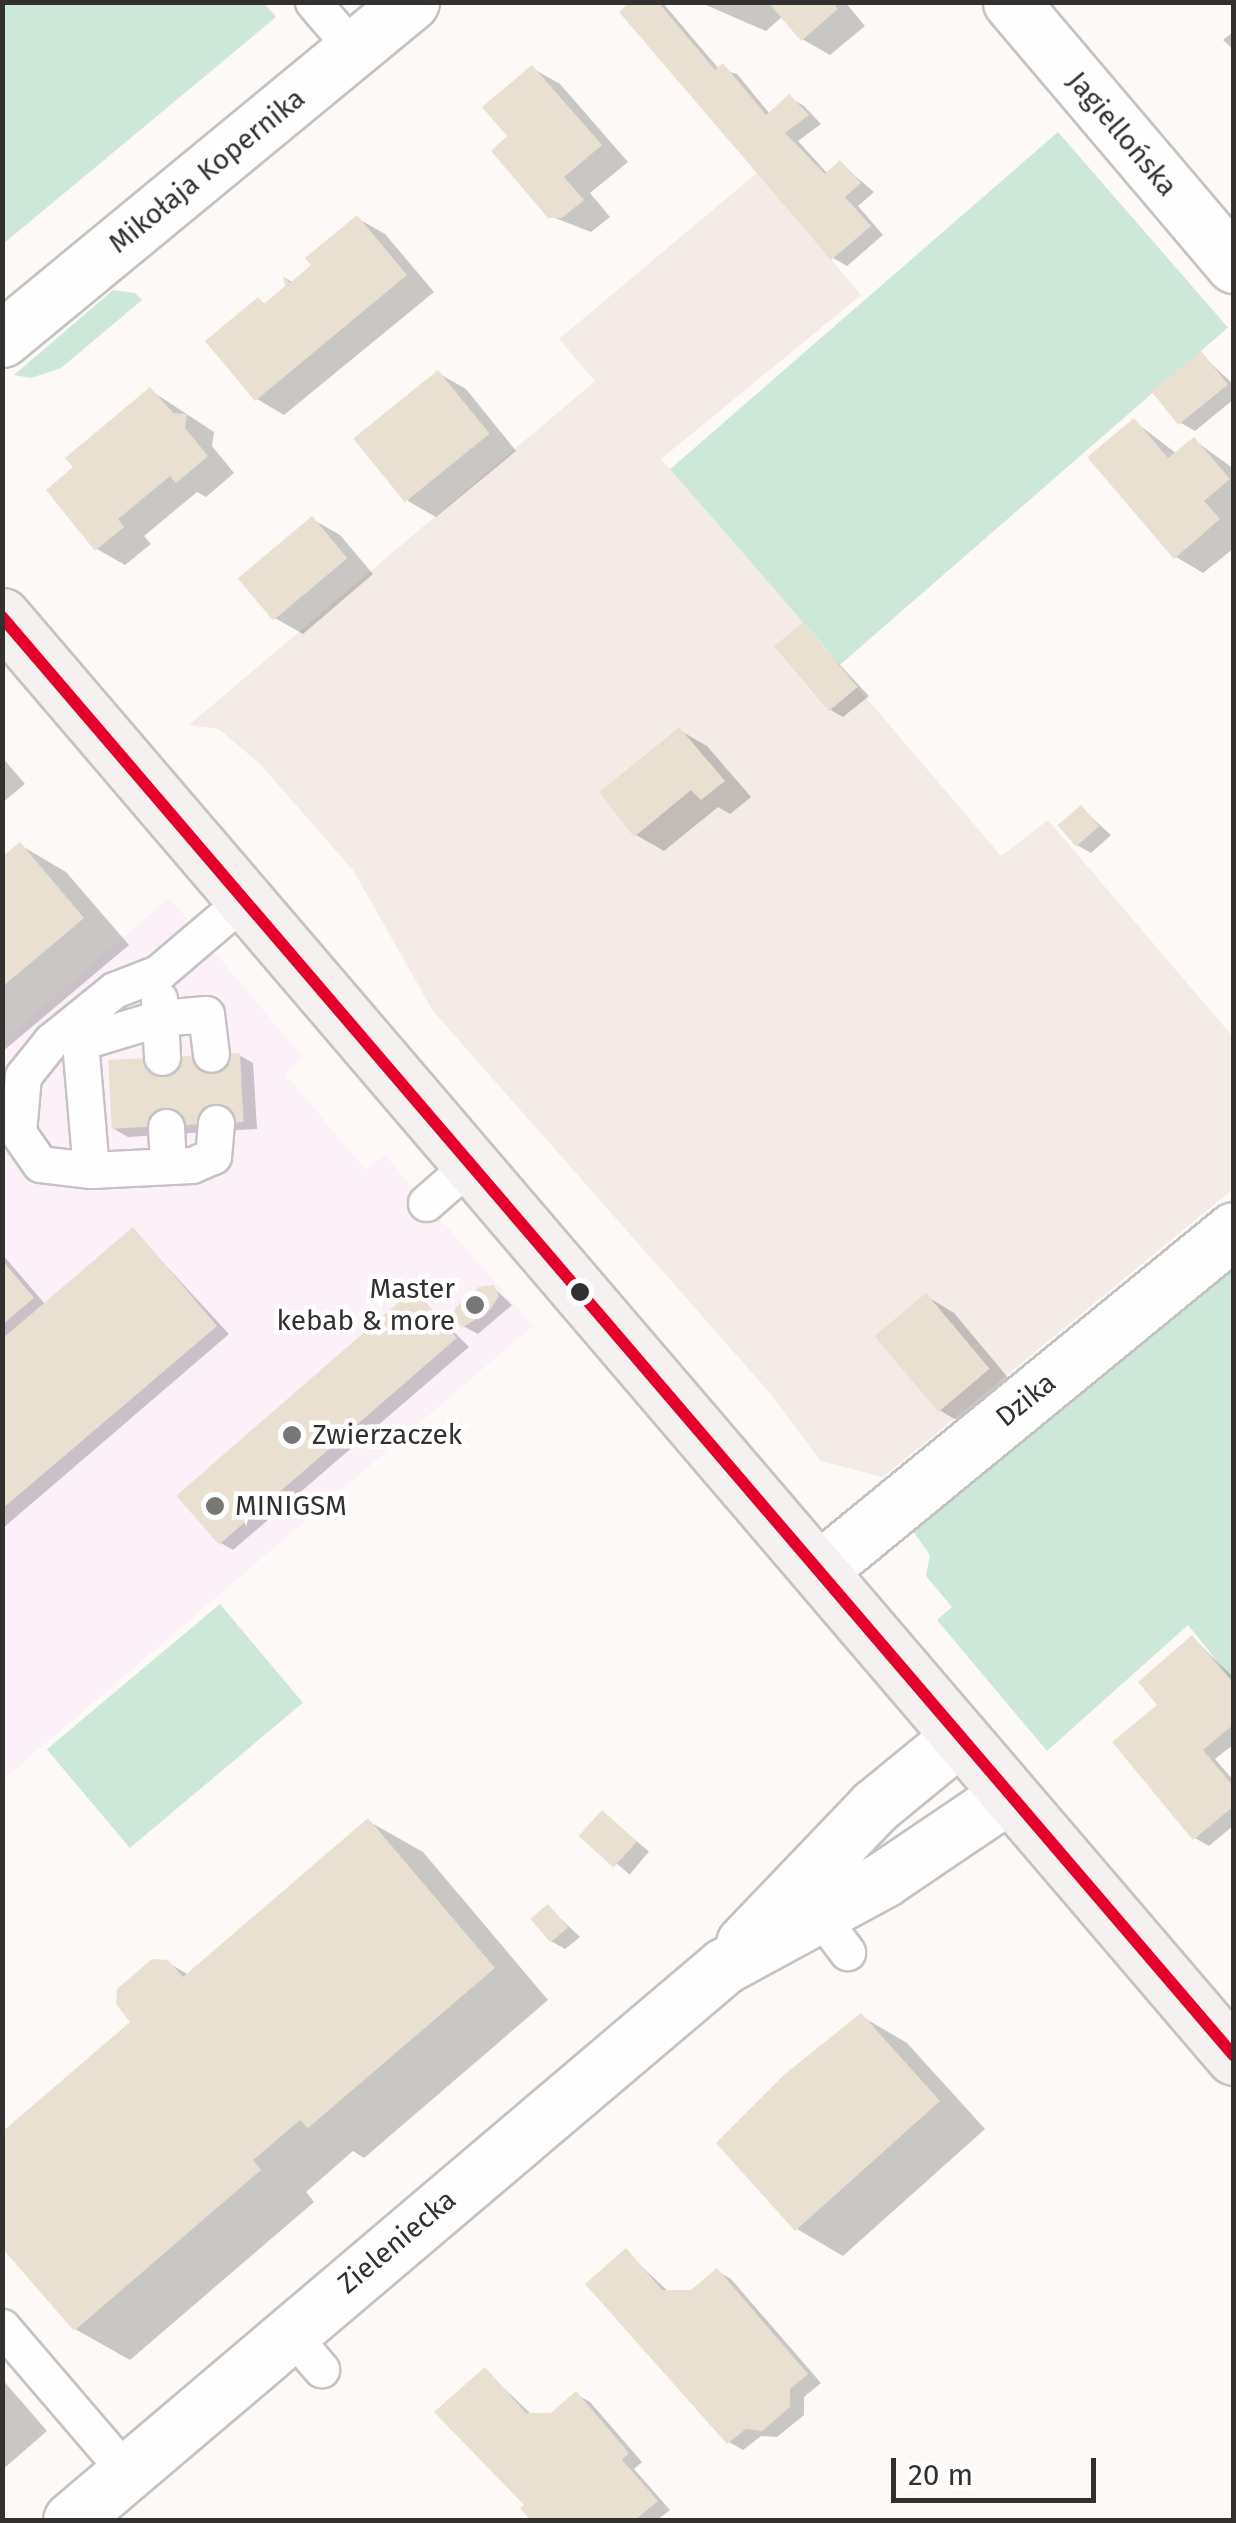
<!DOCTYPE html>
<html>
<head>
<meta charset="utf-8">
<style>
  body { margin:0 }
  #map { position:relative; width:1236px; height:2523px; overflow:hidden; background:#fcf9f6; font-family:"Fira Sans",sans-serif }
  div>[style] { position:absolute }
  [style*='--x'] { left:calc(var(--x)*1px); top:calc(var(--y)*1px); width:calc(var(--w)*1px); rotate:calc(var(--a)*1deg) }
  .commercial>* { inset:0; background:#fdf1f9 }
  .industrial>* { inset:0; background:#f4eae6 }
  .green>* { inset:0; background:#cde8d8; transform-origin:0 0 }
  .shadow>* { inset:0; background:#0003; transform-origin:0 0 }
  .building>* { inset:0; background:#e9e0d2; transform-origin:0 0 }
  .roads { filter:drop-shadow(2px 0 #c5c3c1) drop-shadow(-2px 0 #c5c3c1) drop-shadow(0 2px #c5c3c1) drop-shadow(0 -2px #c5c3c1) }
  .lane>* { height:35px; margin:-17.5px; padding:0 17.5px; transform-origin:17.5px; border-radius:17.5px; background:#fffefe }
  .street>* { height:55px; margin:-27.5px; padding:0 27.5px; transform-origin:27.5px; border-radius:27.5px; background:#fffefe }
  .secondary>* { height:55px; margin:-27.5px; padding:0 27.5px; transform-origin:27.5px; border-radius:27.5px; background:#f5f1f0 }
  .bus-1>* { height:12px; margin:-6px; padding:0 6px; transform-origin:6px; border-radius:6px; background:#e4002b }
  .dots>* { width:28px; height:28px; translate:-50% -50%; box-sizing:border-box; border:5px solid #fff; border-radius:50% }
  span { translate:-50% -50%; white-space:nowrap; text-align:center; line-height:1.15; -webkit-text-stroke:9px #fff; paint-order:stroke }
  .street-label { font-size:28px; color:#33312f }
  .poi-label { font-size:28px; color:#33312f }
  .right { translate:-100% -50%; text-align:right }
  .left { translate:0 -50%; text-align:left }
  .frame { position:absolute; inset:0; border:5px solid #33312f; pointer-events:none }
  .scale { position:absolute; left:891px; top:2458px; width:205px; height:45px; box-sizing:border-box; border:5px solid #33312f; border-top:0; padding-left:12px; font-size:30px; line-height:35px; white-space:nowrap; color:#33312f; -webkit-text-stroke:8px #fff; paint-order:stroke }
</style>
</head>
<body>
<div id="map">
  <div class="commercial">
    <div style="clip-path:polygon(169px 898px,303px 1057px,285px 1074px,366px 1170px,385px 1155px,533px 1326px,3px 1780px,3px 1041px)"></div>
  </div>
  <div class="industrial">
    <div style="clip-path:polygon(evenodd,758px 172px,861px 295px,661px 459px,803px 622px,774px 647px,827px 711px,857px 687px,1001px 856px,1048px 820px,1233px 1037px,1233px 1189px,883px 1477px,821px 1461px,770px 1393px,433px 1011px,353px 870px,262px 766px,219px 729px,189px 725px,595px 381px,559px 339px,758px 172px,678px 727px,724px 781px,701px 800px,691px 790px,634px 836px,599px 792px,678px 727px)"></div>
  </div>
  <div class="green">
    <div style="clip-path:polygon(2px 3px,264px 3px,276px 17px,3px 244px)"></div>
    <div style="left:1058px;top:132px;width:259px;height:514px;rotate:49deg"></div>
    <div style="clip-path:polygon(113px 290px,135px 293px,142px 300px,61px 368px,31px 378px,14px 375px)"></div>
    <div style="clip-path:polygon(1233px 1265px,1233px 1681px,1188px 1625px,1047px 1751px,937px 1620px,952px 1607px,926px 1576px,930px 1555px,912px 1530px)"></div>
    <div style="left:220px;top:1604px;width:129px;height:226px;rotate:50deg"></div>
  </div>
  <div class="shadow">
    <div style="clip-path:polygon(633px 2px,662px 2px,719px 69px,737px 74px,770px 114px,789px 97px,804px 106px,821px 124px,798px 141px,828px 174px,840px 163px,874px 192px,858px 206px,883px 235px,847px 266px,833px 258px)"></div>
    <div style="clip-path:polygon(699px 2px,845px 2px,865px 26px,830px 55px,802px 39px,783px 16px,766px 31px)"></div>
    <div style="clip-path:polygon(1234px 31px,1234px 50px,1223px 40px)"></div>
    <div style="clip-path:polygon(532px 68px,560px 84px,628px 162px,590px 193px,610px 217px,591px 232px,550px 216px,511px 136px)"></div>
    <div style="clip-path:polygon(357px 218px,385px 234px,434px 292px,284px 415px,257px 399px,258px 300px,267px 305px,288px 287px,283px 277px,294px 283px)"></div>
    <div style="clip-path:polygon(1201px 354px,1234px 385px,1234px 399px,1195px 431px,1181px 423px)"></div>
    <div style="clip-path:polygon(438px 373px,466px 389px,516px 451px,436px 517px,408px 501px)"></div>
    <div style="clip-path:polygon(150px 390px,214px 432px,212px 446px,234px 473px,206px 497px,197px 492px,144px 536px,151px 544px,125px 565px,97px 549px)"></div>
    <div style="clip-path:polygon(1134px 421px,1177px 454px,1194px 440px,1234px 469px,1234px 548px,1203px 573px,1176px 557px)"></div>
    <div style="clip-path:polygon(312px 519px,340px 535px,373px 574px,303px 634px,275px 618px)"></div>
    <div style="clip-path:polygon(803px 625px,869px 696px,843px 717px,829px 709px)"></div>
    <div style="clip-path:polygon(679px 730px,707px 746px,751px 797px,730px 814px,718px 807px,664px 851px,636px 835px)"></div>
    <div style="clip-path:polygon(2px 757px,25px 784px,2px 803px)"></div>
    <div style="clip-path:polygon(1081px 808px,1111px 835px,1091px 853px,1077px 845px)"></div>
    <div style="clip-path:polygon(20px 845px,66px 872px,129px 945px,2px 1052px,2px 860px)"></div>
    <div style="clip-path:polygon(239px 1055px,253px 1063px,257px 1129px,128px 1137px,114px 1129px)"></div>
    <div style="clip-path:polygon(133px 1230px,229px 1334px,2px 1529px,2px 1254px,46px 1305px)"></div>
    <div style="clip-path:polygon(494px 1288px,512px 1305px,478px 1334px,463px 1326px)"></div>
    <div style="clip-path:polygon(414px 1292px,469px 1347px,233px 1550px,219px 1542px)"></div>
    <div style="clip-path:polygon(926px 1296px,954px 1313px,1015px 1386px,967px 1426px,939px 1410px)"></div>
    <div style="clip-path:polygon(1193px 1638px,1234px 1678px,1234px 1744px,1215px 1759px,1234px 1781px,1234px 1825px,1209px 1846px,1195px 1838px,1161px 1705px)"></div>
    <div style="left:603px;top:1813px;width:60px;height:30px;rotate:40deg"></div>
    <div style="clip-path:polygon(368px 1821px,423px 1852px,548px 2000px,364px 2158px,353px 2151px,306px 2192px,314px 2202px,130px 2360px,75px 2329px,134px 2022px,167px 1962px,189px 1975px)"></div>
    <div style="clip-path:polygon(548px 1907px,580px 1937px,565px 1949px,551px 1941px)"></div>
    <div style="clip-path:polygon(861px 2016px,907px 2043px,985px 2129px,843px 2256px,797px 2229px)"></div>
    <div style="clip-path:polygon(626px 2252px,669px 2292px,692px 2293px,717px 2271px,731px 2279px,821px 2383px,804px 2397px,804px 2415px,777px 2437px,761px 2436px,743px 2450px,729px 2442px)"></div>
    <div style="clip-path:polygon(485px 2370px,533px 2416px,552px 2416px,576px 2394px,590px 2402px,642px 2462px,634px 2469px,670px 2510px,657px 2520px,534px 2520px,523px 2509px,528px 2505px)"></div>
    <div style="clip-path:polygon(2px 2379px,47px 2431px,2px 2470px)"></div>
  </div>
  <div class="building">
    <div style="clip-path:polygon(630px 2px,658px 2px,715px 70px,723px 63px,766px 115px,789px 94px,809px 115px,785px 133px,825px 174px,840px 160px,861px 183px,845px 197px,871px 226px,831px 260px,619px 12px)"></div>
    <div style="clip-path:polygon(768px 2px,833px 2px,838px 9px,801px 41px)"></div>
    <div style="clip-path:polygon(532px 65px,602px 145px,564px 177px,584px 200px,562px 218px,548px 218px,491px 151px,507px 136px,482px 107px)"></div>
    <div style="clip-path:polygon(357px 215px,407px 275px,255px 401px,205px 341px,258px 297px,264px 304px,285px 286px,283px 276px,290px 283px,311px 265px,305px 258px)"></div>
    <div style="left:1201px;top:351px;width:43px;height:64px;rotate:51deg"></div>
    <div style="left:438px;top:370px;width:82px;height:109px;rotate:51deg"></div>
    <div style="clip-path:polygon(150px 387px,173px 413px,187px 414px,185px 428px,208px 456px,176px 483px,170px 476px,118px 519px,124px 527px,95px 551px,46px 490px,73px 467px,65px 458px)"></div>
    <div style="clip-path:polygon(1134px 418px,1168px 458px,1194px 437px,1230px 479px,1204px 501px,1220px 519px,1174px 559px,1087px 457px)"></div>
    <div style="left:312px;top:516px;width:55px;height:97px;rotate:50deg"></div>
    <div style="left:803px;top:622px;width:85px;height:38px;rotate:50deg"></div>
    <div style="clip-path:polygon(679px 727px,725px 781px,701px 800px,691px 790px,634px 837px,599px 792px)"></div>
    <div style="left:1081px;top:805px;width:28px;height:31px;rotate:49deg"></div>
    <div style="clip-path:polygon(20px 842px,84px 918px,2px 987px,2px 857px)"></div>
    <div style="left:240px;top:1053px;width:69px;height:132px;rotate:87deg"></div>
    <div style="clip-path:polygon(133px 1227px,217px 1326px,2px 1509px,2px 1339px)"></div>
    <div style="clip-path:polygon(2px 1260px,34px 1298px,2px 1325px)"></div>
    <div style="clip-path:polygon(494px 1285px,499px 1296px,490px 1310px,462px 1328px,452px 1316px,456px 1307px,479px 1287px)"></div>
    <div style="left:414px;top:1289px;width:65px;height:315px;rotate:49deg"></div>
    <div style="left:926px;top:1293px;width:99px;height:67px;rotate:50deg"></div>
    <div style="clip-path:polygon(1192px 1635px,1234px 1684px,1234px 1724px,1203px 1750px,1234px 1787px,1234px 1806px,1193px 1840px,1112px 1742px,1157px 1705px,1138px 1682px)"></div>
    <div style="left:602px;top:1810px;width:47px;height:35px;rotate:42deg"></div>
    <div style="clip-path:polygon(368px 1818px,495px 1968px,308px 2128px,300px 2120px,253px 2160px,261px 2170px,74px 2331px,2px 2248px,2px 2132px,130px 2022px,116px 2004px,117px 1989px,152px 1959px,168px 1960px,183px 1977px)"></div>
    <div style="left:548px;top:1904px;width:31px;height:23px;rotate:50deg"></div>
    <div style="clip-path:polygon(861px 2013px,940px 2101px,795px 2231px,716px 2143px,785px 2074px)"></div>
    <div style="clip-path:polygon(626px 2248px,662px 2290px,691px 2290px,717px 2268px,808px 2374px,790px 2389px,790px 2407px,762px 2431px,746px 2429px,727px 2444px,585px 2284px)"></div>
    <div style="clip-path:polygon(485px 2367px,526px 2413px,551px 2413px,576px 2391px,629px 2453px,622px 2460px,658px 2501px,635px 2520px,530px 2520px,520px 2508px,524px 2505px,434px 2412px)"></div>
  </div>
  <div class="roads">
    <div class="lane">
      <div style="--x:313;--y:2;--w:63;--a:49.5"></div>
      <div style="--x:159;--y:999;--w:58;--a:87"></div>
      <div style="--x:216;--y:1123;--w:33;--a:95"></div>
      <div style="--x:213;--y:1156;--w:23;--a:157"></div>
      <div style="--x:192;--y:1165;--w:101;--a:177.2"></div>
      <div style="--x:91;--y:1170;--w:51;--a:-173.3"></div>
      <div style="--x:40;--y:1164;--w:39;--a:-125"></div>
      <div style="--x:18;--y:1132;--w:56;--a:-84.9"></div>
      <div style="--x:23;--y:1076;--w:45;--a:-51.3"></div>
      <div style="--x:51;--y:1041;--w:81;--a:-39"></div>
      <div style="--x:114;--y:990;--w:47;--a:-21.1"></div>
      <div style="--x:158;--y:973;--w:114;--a:-40.4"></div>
      <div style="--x:166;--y:1127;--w:39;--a:87"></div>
      <div style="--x:91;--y:1170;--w:128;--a:-94.9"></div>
      <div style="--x:80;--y:1042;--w:84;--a:-16.7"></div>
      <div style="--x:160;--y:1018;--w:46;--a:-5"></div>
      <div style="--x:206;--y:1014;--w:40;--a:82.9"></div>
      <div style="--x:426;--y:1203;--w:62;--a:-41.1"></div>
      <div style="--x:809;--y:1901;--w:64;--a:53.3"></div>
      <div style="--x:2;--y:2327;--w:192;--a:49.4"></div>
      <div style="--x:290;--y:2333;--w:48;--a:49.3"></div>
    </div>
    <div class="street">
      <div style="--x:1011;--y:2;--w:345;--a:49.7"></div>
      <div style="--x:2;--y:339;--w:530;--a:-39.49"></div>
      <div style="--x:819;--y:1570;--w:536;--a:-39.33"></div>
      <div style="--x:744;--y:1943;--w:190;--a:-46.3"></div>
      <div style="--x:875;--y:1806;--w:107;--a:-39.3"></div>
      <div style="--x:71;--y:2520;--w:856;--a:-40.31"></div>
      <div style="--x:724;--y:1966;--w:182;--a:-28.5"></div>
      <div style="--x:884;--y:1879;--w:150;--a:-34.1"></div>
    </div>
    <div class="secondary">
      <div style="--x:2;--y:616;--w:1896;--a:49.47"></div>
    </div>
  </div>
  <div class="bus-1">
    <div style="--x:2;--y:617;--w:1894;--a:49.43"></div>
  </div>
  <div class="dots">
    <div style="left:580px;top:1292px;background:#33312f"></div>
    <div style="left:475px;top:1305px;background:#797775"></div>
    <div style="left:292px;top:1435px;background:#797775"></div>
    <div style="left:215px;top:1506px;background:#797775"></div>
  </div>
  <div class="street-label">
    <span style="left:1122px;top:134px;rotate:50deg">Jagiellońska</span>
    <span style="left:207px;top:171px;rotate:-39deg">Mikołaja Kopernika</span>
    <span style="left:1026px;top:1400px;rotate:-39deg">Dzika</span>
    <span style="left:397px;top:2242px;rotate:-40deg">Zieleniecka</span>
  </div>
  <div class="poi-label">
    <span class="right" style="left:455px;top:1305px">Master<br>kebab &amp; more</span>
    <span class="left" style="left:312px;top:1435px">Zwierzaczek</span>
    <span class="left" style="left:235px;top:1506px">MINIGSM</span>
  </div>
  <div class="frame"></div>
  <div class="scale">20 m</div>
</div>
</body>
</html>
